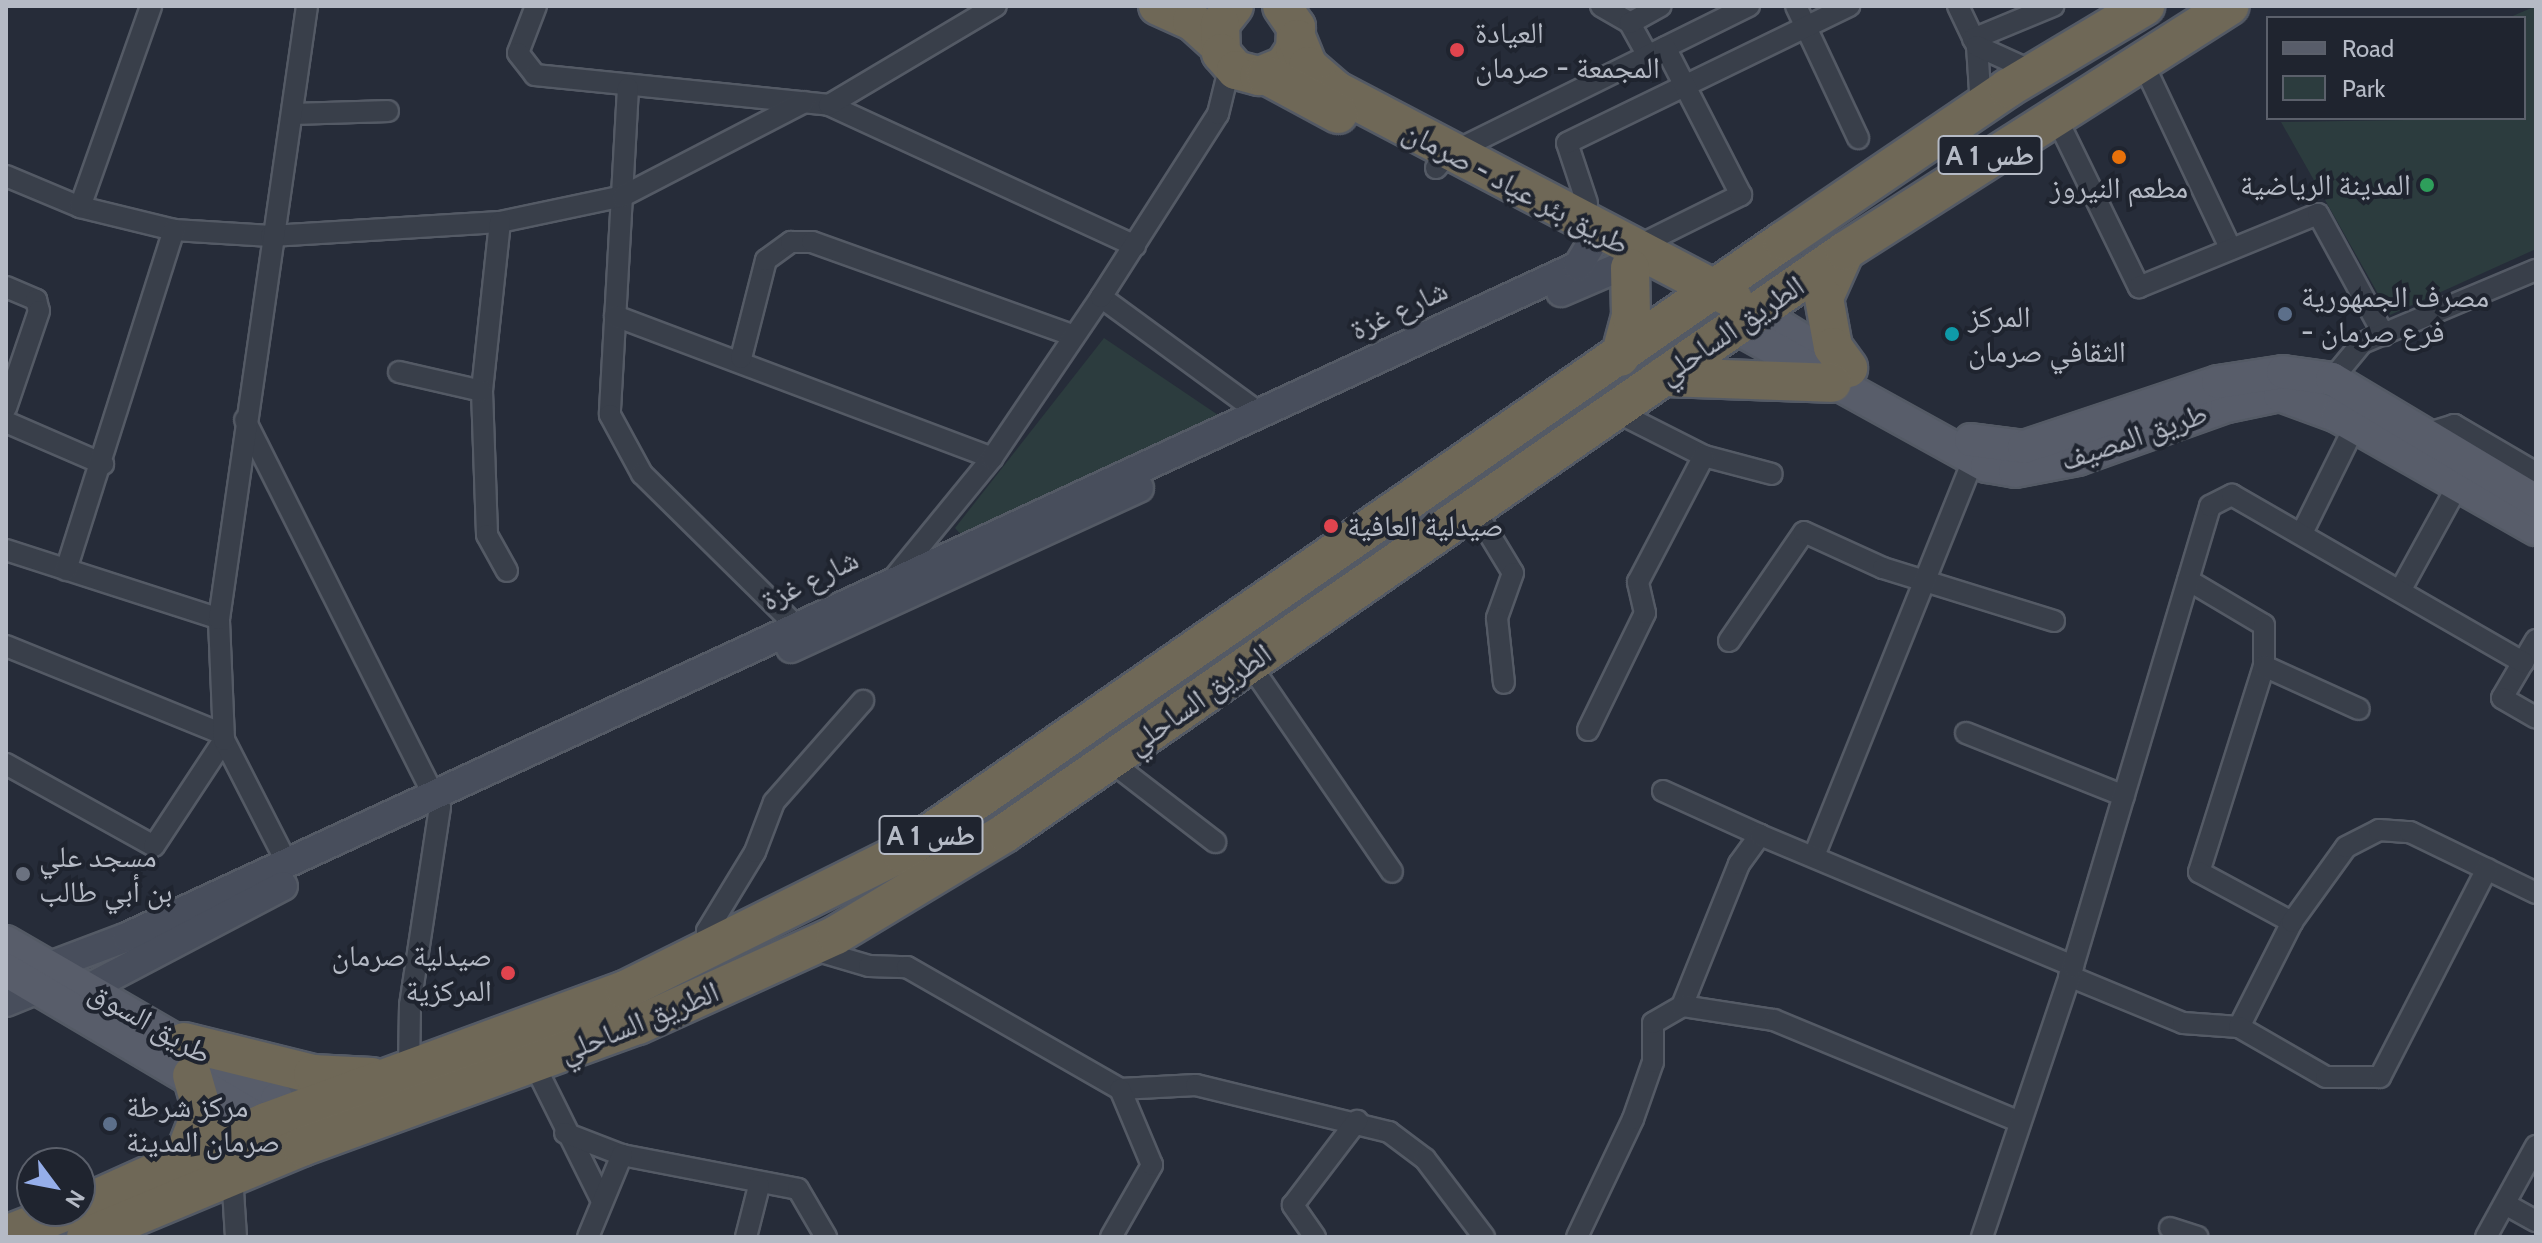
<!DOCTYPE html>
<html>
<head>
<meta charset="utf-8">
<style>
  body { margin:0 }
  #map { position:relative; width:2542px; height:1243px; overflow:hidden; background:#262c39; font-family:Cabin,"Noto Naskh Arabic",sans-serif }
  div>[style] { position:absolute }
  [style*='--x'] { left:calc(var(--x)*1px); top:calc(var(--y)*1px); width:calc(var(--w)*1px); rotate:calc(var(--a)*1deg) }
  .green>* { inset:0; background:#2c3c3e }
  .roads { filter:drop-shadow(2px 0 #545a65) drop-shadow(-2px 0 #545a65) drop-shadow(0 2px #545a65) drop-shadow(0 -2px #545a65) }
  .street>* { height:20px; margin:-10px; padding:0 10px; transform-origin:10px; border-radius:10px; background:#393f4a }
  .secondary>* { height:28px; margin:-14px; padding:0 14px; transform-origin:14px; border-radius:14px; background:#484e5c }
  .primary>* { height:32px; margin:-16px; padding:0 16px; transform-origin:16px; border-radius:16px; background:#585d6a }
  .highway>* { height:38px; margin:-19px; padding:0 19px; transform-origin:19px; border-radius:19px; background:#6f6857 }
  .dots>* { width:22px; height:22px; translate:-50% -50%; box-sizing:border-box; border:4px solid #1f242f; border-radius:50% }
  span { translate:-50% -50%; white-space:nowrap; text-align:center; line-height:1.15; -webkit-text-stroke:8px #1f242f; paint-order:stroke }
  .shield-label span { padding:2px 6px; background:#1f242f; border:2px solid; border-radius:6px; -webkit-text-stroke-width:0 }
  .shield-label { font-size:28px; color:#b5bac5; font-weight:700 }
  .poi-label { font-size:30px; color:#b5bac5 }
  .left { translate:0 -50%; text-align:left }
  .right { translate:-100% -50%; text-align:right }
  .street-label { font-size:30px; color:#b5bac5 }
  .frame { position:absolute; inset:0; border:8px solid #b5bac5; pointer-events:none }
  .legend { position:absolute; left:2266px; top:16px; width:260px; height:104px; box-sizing:border-box; background:#1f242f; border:2px solid #5b606b; margin:0; padding:10px 14px; list-style:none; font-size:24px; color:#b5bac5 }
  .legend li { display:flex; align-items:center; gap:16px; height:40px }
  .legend b { width:40px; border:2px solid #5b606b }
  .north { position:absolute; left:16px; top:1147px; width:80px; height:80px; box-sizing:border-box; background:#1f242f; border:2px solid #5b606b; border-radius:50%; rotate:122deg; font-size:22px; font-weight:700; line-height:32px; text-align:center; color:#b5bac5 }
  .north::after { content:''; display:block; margin:auto; width:28px; height:36px; background:#95aeea; clip-path:polygon(50% 0,100% 100%,50% 72%,0 100%) }
</style>
</head>
<body>
<div id="map">
  <div class="green">
    <div style="clip-path:polygon(2536px 6px,2536px 249px,2390px 315px,2281px 122px,2524px 118px,2524px 18px,2508px 18px)"></div>
    <div style="clip-path:polygon(1104px 338px,1227px 421px,966px 540px,955px 528px)"></div>
  </div>
  <div class="roads">
    <div class="street">
      <div style="--x:536;--y:6;--w:50;--a:111"></div>
      <div style="--x:518;--y:53;--w:28;--a:52"></div>
      <div style="--x:535;--y:75;--w:296;--a:5.8"></div>
      <div style="--x:829;--y:105;--w:337;--a:24.7"></div>
      <div style="--x:1601;--y:6;--w:34;--a:30"></div>
      <div style="--x:1796;--y:6;--w:146;--a:64.8"></div>
      <div style="--x:1958;--y:6;--w:44;--a:64.6"></div>
      <div style="--x:1977;--y:46;--w:61;--a:86.2"></div>
      <div style="--x:1973;--y:39;--w:87;--a:-22.4"></div>
      <div style="--x:1977;--y:46;--w:63;--a:24.5"></div>
      <div style="--x:1648;--y:56;--w:38;--a:-119"></div>
      <div style="--x:1630;--y:23;--w:35;--a:-29"></div>
      <div style="--x:2141;--y:59;--w:210;--a:64.7"></div>
      <div style="--x:628;--y:88;--w:327;--a:93.2"></div>
      <div style="--x:610;--y:415;--w:67;--a:61.5"></div>
      <div style="--x:642;--y:474;--w:215;--a:44.6"></div>
      <div style="--x:829;--y:105;--w:194;--a:-30.7"></div>
      <div style="--x:2054;--y:113;--w:194;--a:64"></div>
      <div style="--x:2139;--y:287;--w:193;--a:-22.2"></div>
      <div style="--x:2318;--y:214;--w:138;--a:61.4"></div>
      <div style="--x:294;--y:114;--w:94;--a:-1.8"></div>
      <div style="--x:1436;--y:168;--w:17;--a:-50"></div>
      <div style="--x:1447;--y:155;--w:337;--a:-26.3"></div>
      <div style="--x:6;--y:176;--w:80;--a:22.7"></div>
      <div style="--x:80;--y:207;--w:97;--a:13.7"></div>
      <div style="--x:174;--y:230;--w:97;--a:3.5"></div>
      <div style="--x:271;--y:236;--w:229;--a:-3.5"></div>
      <div style="--x:500;--y:222;--w:126;--a:-11.9"></div>
      <div style="--x:623;--y:196;--w:204;--a:-27.4"></div>
      <div style="--x:1587;--y:203;--w:63;--a:-108.4"></div>
      <div style="--x:1567;--y:143;--w:314;--a:-25.9"></div>
      <div style="--x:80;--y:207;--w:213;--a:-70.5"></div>
      <div style="--x:500;--y:222;--w:170;--a:96.1"></div>
      <div style="--x:482;--y:391;--w:144;--a:88"></div>
      <div style="--x:487;--y:535;--w:41;--a:60.9"></div>
      <div style="--x:1632;--y:249;--w:122;--a:-26.4"></div>
      <div style="--x:1741;--y:195;--w:166;--a:-117.2"></div>
      <div style="--x:6;--y:287;--w:33;--a:23"></div>
      <div style="--x:36;--y:300;--w:11;--a:75"></div>
      <div style="--x:39;--y:311;--w:102;--a:108.8"></div>
      <div style="--x:1101;--y:297;--w:195;--a:36.2"></div>
      <div style="--x:615;--y:316;--w:403;--a:20.6"></div>
      <div style="--x:741;--y:358;--w:101;--a:-75.7"></div>
      <div style="--x:766;--y:260;--w:31;--a:-36"></div>
      <div style="--x:791;--y:242;--w:21;--a:0"></div>
      <div style="--x:812;--y:242;--w:278;--a:19.7"></div>
      <div style="--x:399;--y:372;--w:85;--a:12.9"></div>
      <div style="--x:2332;--y:379;--w:47;--a:-50.2"></div>
      <div style="--x:2362;--y:343;--w:189;--a:-22.8"></div>
      <div style="--x:1613;--y:410;--w:102;--a:26.8"></div>
      <div style="--x:1704;--y:456;--w:70;--a:14.8"></div>
      <div style="--x:245;--y:420;--w:433;--a:63.3"></div>
      <div style="--x:440;--y:807;--w:200;--a:98.6"></div>
      <div style="--x:410;--y:1005;--w:62;--a:90.9"></div>
      <div style="--x:6;--y:422;--w:106;--a:23.4"></div>
      <div style="--x:2422;--y:435;--w:34;--a:-17"></div>
      <div style="--x:2454;--y:425;--w:95;--a:30.3"></div>
      <div style="--x:1473;--y:507;--w:77;--a:58.8"></div>
      <div style="--x:1513;--y:573;--w:48;--a:109.6"></div>
      <div style="--x:1497;--y:618;--w:65;--a:83.9"></div>
      <div style="--x:2303;--y:531;--w:117;--a:-63.7"></div>
      <div style="--x:6;--y:550;--w:224;--a:17.9"></div>
      <div style="--x:66;--y:570;--w:357;--a:-72.4"></div>
      <div style="--x:2188;--y:580;--w:88;--a:30.6"></div>
      <div style="--x:2264;--y:625;--w:41;--a:90"></div>
      <div style="--x:2264;--y:666;--w:216;--a:107.5"></div>
      <div style="--x:2199;--y:872;--w:106;--a:28.3"></div>
      <div style="--x:889;--y:584;--w:163;--a:-50.7"></div>
      <div style="--x:992;--y:458;--w:194;--a:-55.9"></div>
      <div style="--x:1101;--y:297;--w:217;--a:-57.4"></div>
      <div style="--x:1218;--y:114;--w:50;--a:-76.2"></div>
      <div style="--x:2400;--y:591;--w:121;--a:-61.3"></div>
      <div style="--x:2536;--y:640;--w:67;--a:120.4"></div>
      <div style="--x:2502;--y:698;--w:39;--a:30"></div>
      <div style="--x:1729;--y:641;--w:132;--a:-55.5"></div>
      <div style="--x:1804;--y:532;--w:87;--a:24.5"></div>
      <div style="--x:1883;--y:568;--w:179;--a:17.2"></div>
      <div style="--x:6;--y:646;--w:234;--a:22.1"></div>
      <div style="--x:1249;--y:663;--w:253;--a:55.6"></div>
      <div style="--x:2264;--y:666;--w:104;--a:24.4"></div>
      <div style="--x:1588;--y:730;--w:130;--a:-64"></div>
      <div style="--x:1645;--y:613;--w:32;--a:-103"></div>
      <div style="--x:1638;--y:582;--w:142;--a:-62.4"></div>
      <div style="--x:1966;--y:733;--w:170;--a:21.7"></div>
      <div style="--x:1110;--y:761;--w:133;--a:37.6"></div>
      <div style="--x:6;--y:764;--w:169;--a:29"></div>
      <div style="--x:154;--y:846;--w:127;--a:-56.6"></div>
      <div style="--x:1663;--y:791;--w:107;--a:24.4"></div>
      <div style="--x:1814;--y:856;--w:426;--a:-68.1"></div>
      <div style="--x:287;--y:863;--w:138;--a:-117.1"></div>
      <div style="--x:224;--y:740;--w:121;--a:-92.4"></div>
      <div style="--x:219;--y:619;--w:619;--a:-81.83"></div>
      <div style="--x:811;--y:949;--w:60;--a:16.3"></div>
      <div style="--x:869;--y:966;--w:38;--a:2"></div>
      <div style="--x:907;--y:967;--w:245;--a:29.8"></div>
      <div style="--x:1120;--y:1089;--w:76;--a:-3"></div>
      <div style="--x:1196;--y:1085;--w:199;--a:13.7"></div>
      <div style="--x:1389;--y:1132;--w:45;--a:36.9"></div>
      <div style="--x:1425;--y:1159;--w:98;--a:52.9"></div>
      <div style="--x:706;--y:951;--w:20;--a:-87"></div>
      <div style="--x:707;--y:931;--w:92;--a:-58.7"></div>
      <div style="--x:755;--y:852;--w:53;--a:-69.2"></div>
      <div style="--x:774;--y:802;--w:135;--a:-48.6"></div>
      <div style="--x:2069;--y:976;--w:123;--a:22.4"></div>
      <div style="--x:2183;--y:1023;--w:56;--a:4.1"></div>
      <div style="--x:2239;--y:1027;--w:118;--a:-63.2"></div>
      <div style="--x:2292;--y:922;--w:92;--a:-54.2"></div>
      <div style="--x:2346;--y:847;--w:37;--a:-27"></div>
      <div style="--x:2379;--y:830;--w:31;--a:4"></div>
      <div style="--x:2410;--y:832;--w:140;--a:25.8"></div>
      <div style="--x:1682;--y:1006;--w:153;--a:-68.1"></div>
      <div style="--x:1739;--y:864;--w:36;--a:-54"></div>
      <div style="--x:1760;--y:835;--w:339;--a:22.7"></div>
      <div style="--x:2239;--y:1027;--w:100;--a:29.9"></div>
      <div style="--x:2326;--y:1077;--w:54;--a:0"></div>
      <div style="--x:2380;--y:1077;--w:234;--a:-62.8"></div>
      <div style="--x:534;--y:1064;--w:153;--a:63.6"></div>
      <div style="--x:565;--y:1133;--w:61;--a:21.1"></div>
      <div style="--x:622;--y:1155;--w:179;--a:10.9"></div>
      <div style="--x:798;--y:1189;--w:56;--a:59.7"></div>
      <div style="--x:232;--y:1175;--w:62;--a:86.3"></div>
      <div style="--x:2505;--y:1204;--w:35;--a:29"></div>
      <div style="--x:2170;--y:1228;--w:29;--a:18"></div>
      <div style="--x:588;--y:1237;--w:89;--a:-67.5"></div>
      <div style="--x:746;--y:1237;--w:53;--a:-75.7"></div>
      <div style="--x:1111;--y:1237;--w:83;--a:-60.3"></div>
      <div style="--x:1152;--y:1165;--w:82;--a:-112.8"></div>
      <div style="--x:1315;--y:1237;--w:39;--a:-125"></div>
      <div style="--x:1293;--y:1205;--w:106;--a:-52.7"></div>
      <div style="--x:1577;--y:1237;--w:131;--a:-64.6"></div>
      <div style="--x:1633;--y:1119;--w:60;--a:-70.7"></div>
      <div style="--x:1653;--y:1062;--w:39;--a:-90"></div>
      <div style="--x:1653;--y:1023;--w:34;--a:-30"></div>
      <div style="--x:1682;--y:1006;--w:93;--a:8.7"></div>
      <div style="--x:1774;--y:1020;--w:266;--a:22.5"></div>
      <div style="--x:1982;--y:1237;--w:286;--a:-71.4"></div>
      <div style="--x:2073;--y:966;--w:480;--a:-73.4"></div>
      <div style="--x:2210;--y:506;--w:25;--a:-27"></div>
      <div style="--x:2232;--y:495;--w:336;--a:29.9"></div>
      <div style="--x:2486;--y:1237;--w:104;--a:-61.2"></div>
    </div>
    <div class="secondary">
      <div style="--x:1561;--y:292;--w:69;--a:-23.2"></div>
      <div style="--x:791;--y:648;--w:383;--a:-24.7"></div>
      <div style="--x:50;--y:966;--w:82;--a:-20.6"></div>
      <div style="--x:127;--y:937;--w:1599;--a:-24.82"></div>
      <div style="--x:1578;--y:266;--w:23;--a:-59"></div>
      <div style="--x:89;--y:988;--w:219;--a:-27.7"></div>
      <div style="--x:6;--y:1002;--w:37;--a:-22"></div>
    </div>
    <div class="primary">
      <div style="--x:1757;--y:312;--w:99;--a:31.8"></div>
      <div style="--x:1735;--y:327;--w:288;--a:28.9"></div>
      <div style="--x:1987;--y:466;--w:28;--a:10"></div>
      <div style="--x:2015;--y:471;--w:64;--a:-10.8"></div>
      <div style="--x:2078;--y:459;--w:158;--a:-19.6"></div>
      <div style="--x:2227;--y:406;--w:54;--a:-11.7"></div>
      <div style="--x:2280;--y:395;--w:61;--a:20.2"></div>
      <div style="--x:2337;--y:416;--w:229;--a:29.6"></div>
      <div style="--x:1971;--y:440;--w:53;--a:7.5"></div>
      <div style="--x:2024;--y:447;--w:205;--a:-18.5"></div>
      <div style="--x:2218;--y:382;--w:66;--a:-8.7"></div>
      <div style="--x:2283;--y:372;--w:49;--a:8.1"></div>
      <div style="--x:2332;--y:379;--w:238;--a:30.9"></div>
      <div style="--x:6;--y:942;--w:313;--a:30.1"></div>
      <div style="--x:277;--y:1099;--w:40;--a:58"></div>
      <div style="--x:6;--y:970;--w:322;--a:30.6"></div>
    </div>
    <div class="highway">
      <div style="--x:1158;--y:6;--w:37;--a:24"></div>
      <div style="--x:1192;--y:21;--w:36;--a:42"></div>
      <div style="--x:1234;--y:6;--w:23;--a:128"></div>
      <div style="--x:1220;--y:24;--w:29;--a:88"></div>
      <div style="--x:1221;--y:53;--w:23;--a:49"></div>
      <div style="--x:1236;--y:70;--w:24;--a:15"></div>
      <div style="--x:1259;--y:76;--w:27;--a:-22"></div>
      <div style="--x:1284;--y:66;--w:20;--a:-57"></div>
      <div style="--x:1295;--y:49;--w:22;--a:-87"></div>
      <div style="--x:1296;--y:27;--w:25;--a:-124"></div>
      <div style="--x:1297;--y:39;--w:29;--a:68"></div>
      <div style="--x:1308;--y:66;--w:38;--a:41"></div>
      <div style="--x:1337;--y:91;--w:447;--a:27.7"></div>
      <div style="--x:1266;--y:75;--w:82;--a:28.4"></div>
      <div style="--x:1845;--y:251;--w:51;--a:114.1"></div>
      <div style="--x:1824;--y:298;--w:50;--a:79.6"></div>
      <div style="--x:1833;--y:347;--w:26;--a:54"></div>
      <div style="--x:1620;--y:357;--w:42;--a:-75"></div>
      <div style="--x:1631;--y:316;--w:48;--a:-91.2"></div>
      <div style="--x:1663;--y:377;--w:169;--a:2"></div>
      <div style="--x:184;--y:1042;--w:133;--a:13.9"></div>
      <div style="--x:313;--y:1074;--w:59;--a:2.9"></div>
      <div style="--x:182;--y:1161;--w:55;--a:-68.6"></div>
      <div style="--x:202;--y:1110;--w:36;--a:-106"></div>
      <div style="--x:80;--y:1206;--w:204;--a:-24.3"></div>
      <div style="--x:266;--y:1122;--w:382;--a:-20.2"></div>
      <div style="--x:625;--y:990;--w:308;--a:-26.4"></div>
      <div style="--x:901;--y:853;--w:1074;--a:-34.76"></div>
      <div style="--x:1783;--y:241;--w:272;--a:-34.2"></div>
      <div style="--x:2008;--y:88;--w:160;--a:-30.9"></div>
      <div style="--x:6;--y:1235;--w:66;--a:-21.5"></div>
      <div style="--x:86;--y:1237;--w:234;--a:-22.6"></div>
      <div style="--x:302;--y:1147;--w:357;--a:-20"></div>
      <div style="--x:638;--y:1025;--w:217;--a:-24.4"></div>
      <div style="--x:836;--y:935;--w:197;--a:-31.1"></div>
      <div style="--x:1005;--y:833;--w:1022;--a:-34.72"></div>
      <div style="--x:1845;--y:251;--w:456;--a:-32.5"></div>
    </div>
  </div>
  <div class="dots">
    <div style="left:1457px;top:50px;background:#e0444e"></div>
    <div style="left:2119px;top:157px;background:#e8710a"></div>
    <div style="left:2427px;top:185px;background:#2e9e5b"></div>
    <div style="left:2285px;top:314px;background:#5c6f8a"></div>
    <div style="left:1952px;top:334px;background:#0f9aa8"></div>
    <div style="left:1331px;top:526px;background:#e0444e"></div>
    <div style="left:23px;top:874px;background:#6b7280"></div>
    <div style="left:508px;top:973px;background:#e0444e"></div>
    <div style="left:110px;top:1124px;background:#5c6f8a"></div>
  </div>
  <div class="shield-label">
    <span style="left:1990px;top:155px">A 1 طس</span>
    <span style="left:931px;top:835px">A 1 طس</span>
  </div>
  <div class="poi-label">
    <span class="left" style="left:1475px;top:50px">العيادة<br>المجمعة - صرمان</span>
    <span class="right" style="left:2411px;top:185px">المدينة الرياضية</span>
    <span style="left:2119px;top:188px">مطعم النيروز</span>
    <span class="left" style="left:2301px;top:314px">مصرف الجمهورية<br>- فرع صرمان</span>
    <span class="left" style="left:1968px;top:334px">المركز<br>الثقافي صرمان</span>
    <span class="left" style="left:1347px;top:526px">صيدلية العافية</span>
    <span class="left" style="left:39px;top:874px">مسجد علي<br>بن أبي طالب</span>
    <span class="right" style="left:492px;top:973px">صيدلية صرمان<br>المركزية</span>
    <span class="left" style="left:126px;top:1124px">مركز شرطة<br>صرمان المدينة</span>
  </div>
  <div class="street-label">
    <span style="left:1516px;top:188px;rotate:28deg">طريق بئر عياد - صرمان</span>
    <span style="left:1399px;top:310px;rotate:-25deg">شارع غزة</span>
    <span style="left:1731px;top:330px;rotate:-34deg">الطريق الساحلي</span>
    <span style="left:2134px;top:437px;rotate:-19deg">طريق المصيف</span>
    <span style="left:810px;top:580px;rotate:-26deg">شارع غزة</span>
    <span style="left:1199px;top:699px;rotate:-35deg">الطريق الساحلي</span>
    <span style="left:639px;top:1022px;rotate:-22deg">الطريق الساحلي</span>
    <span style="left:150px;top:1023px;rotate:30deg">طريق السوق</span>
  </div>
  <div class="frame"></div>
  <ul class="legend">
  <li><b style="height:10px;background:#585d6a"></b>Road</li>
  <li><b style="height:22px;background:#2c3c3e"></b>Park</li>
  </ul>
  <div class="north">N</div>
</div>
</body>
</html>
